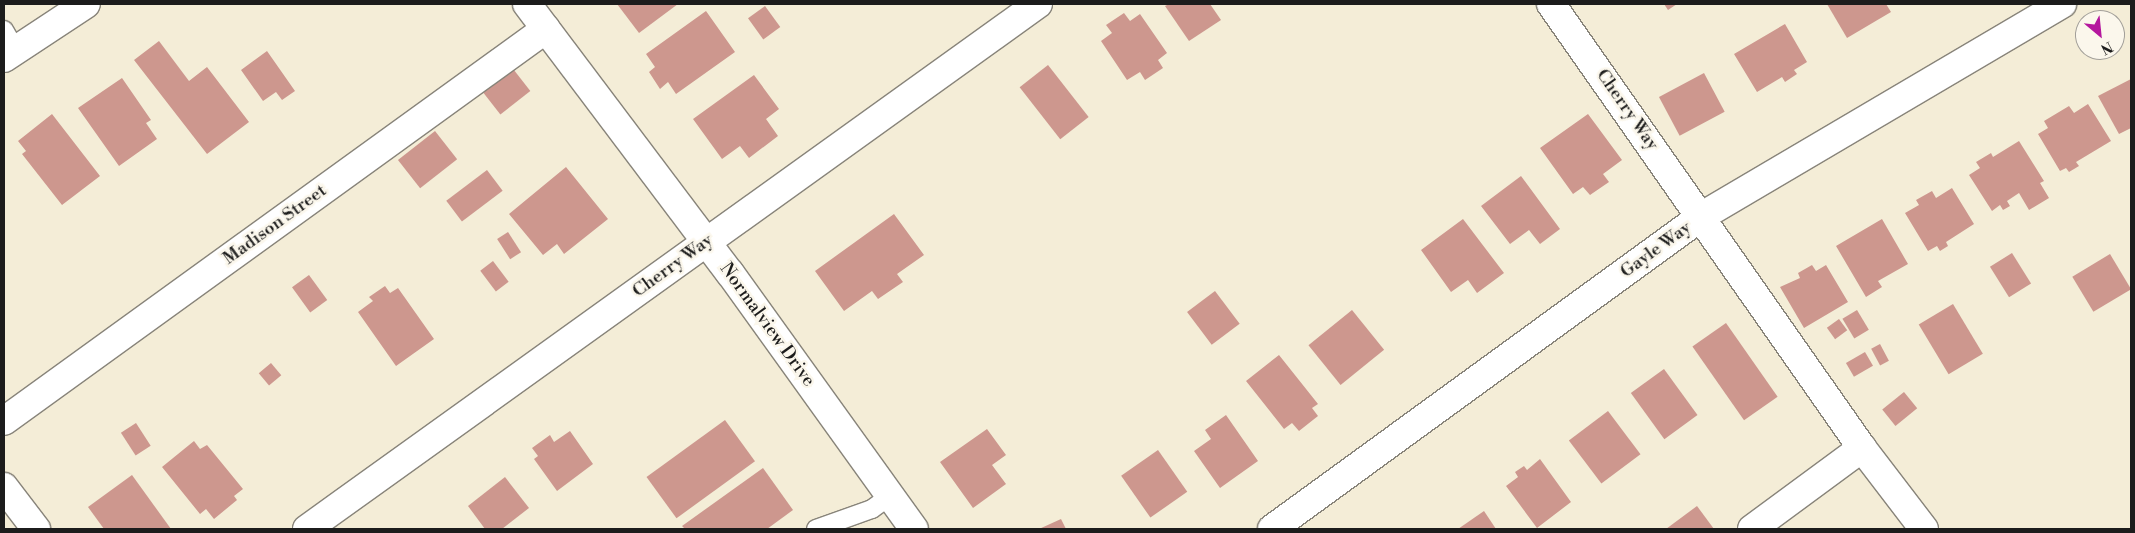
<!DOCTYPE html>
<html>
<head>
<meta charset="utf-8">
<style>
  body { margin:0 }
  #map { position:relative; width:2135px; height:533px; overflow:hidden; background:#f4edd7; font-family:"Libre Bodoni",serif }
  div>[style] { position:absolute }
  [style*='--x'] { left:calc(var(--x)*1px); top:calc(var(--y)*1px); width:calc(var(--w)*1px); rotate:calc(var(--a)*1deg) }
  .building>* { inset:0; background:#cd978e; transform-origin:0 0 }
  .roads { filter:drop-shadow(1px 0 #88847a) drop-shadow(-1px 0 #88847a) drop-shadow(0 1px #88847a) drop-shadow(0 -1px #88847a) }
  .service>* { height:18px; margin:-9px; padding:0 9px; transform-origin:9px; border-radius:9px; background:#fff }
  .minor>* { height:28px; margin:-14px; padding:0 14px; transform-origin:14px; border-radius:14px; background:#fff }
  .tertiary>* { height:28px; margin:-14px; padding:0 14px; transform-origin:14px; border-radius:14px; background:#fff }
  span { translate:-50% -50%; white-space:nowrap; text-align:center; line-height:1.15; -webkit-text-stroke:5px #fbf7ec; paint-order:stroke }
  .street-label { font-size:18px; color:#1c1c1c }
  .frame { position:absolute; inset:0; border:5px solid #1c1c1c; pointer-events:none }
  .north { position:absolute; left:2075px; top:10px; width:50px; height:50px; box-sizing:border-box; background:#fbf7ec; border:1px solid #a29f99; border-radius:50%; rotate:152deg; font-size:14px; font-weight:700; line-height:20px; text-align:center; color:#1c1c1c }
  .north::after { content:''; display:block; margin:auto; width:18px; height:22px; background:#b5179e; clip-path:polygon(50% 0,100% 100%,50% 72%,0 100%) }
</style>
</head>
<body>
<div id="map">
  <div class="building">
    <div style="clip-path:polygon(617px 4px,678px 4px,639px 33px)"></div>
    <div style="clip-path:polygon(1169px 4px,1210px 4px,1221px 20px,1189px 41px,1165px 6px)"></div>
    <div style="clip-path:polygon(1664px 4px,1677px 4px,1668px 10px)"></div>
    <div style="clip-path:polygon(1827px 4px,1886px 4px,1891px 12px,1847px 38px)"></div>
    <div style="left:765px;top:6px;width:26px;height:21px;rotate:54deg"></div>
    <div style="clip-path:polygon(706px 11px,735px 52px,676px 94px,668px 82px,660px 89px,649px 72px,655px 67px,646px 54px)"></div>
    <div style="clip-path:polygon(1124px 13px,1130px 21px,1140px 14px,1167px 53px,1158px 60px,1163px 68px,1145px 80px,1140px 72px,1127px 80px,1101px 41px,1112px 33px,1106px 25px)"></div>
    <div style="clip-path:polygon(1785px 24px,1807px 62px,1794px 70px,1797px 74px,1785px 82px,1782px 77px,1757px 92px,1734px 54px)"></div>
    <div style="clip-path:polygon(159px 41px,189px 81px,207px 67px,249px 122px,207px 154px,134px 60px)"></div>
    <div style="clip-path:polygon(267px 51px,295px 91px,282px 100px,276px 92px,263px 101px,241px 70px)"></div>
    <div style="left:510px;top:65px;width:33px;height:38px;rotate:52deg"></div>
    <div style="left:1048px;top:65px;width:66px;height:36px;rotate:52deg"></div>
    <div style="left:1704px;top:73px;width:44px;height:51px;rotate:62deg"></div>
    <div style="clip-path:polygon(754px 75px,779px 109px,766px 119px,778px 136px,749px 158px,740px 146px,722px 159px,693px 119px)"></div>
    <div style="clip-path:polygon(122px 78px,151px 120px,146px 123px,157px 139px,119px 166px,78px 108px)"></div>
    <div style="clip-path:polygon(2131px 79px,2131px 128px,2119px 134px,2098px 96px)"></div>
    <div style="clip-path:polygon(2088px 104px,2111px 141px,2076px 162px,2079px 166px,2069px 172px,2066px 168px,2060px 171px,2038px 134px,2048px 128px,2044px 121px,2069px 106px,2074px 113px)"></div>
    <div style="clip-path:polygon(52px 114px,100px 176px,62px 205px,22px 154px,26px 151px,18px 141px)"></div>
    <div style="clip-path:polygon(1588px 114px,1622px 160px,1603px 174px,1609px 182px,1590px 195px,1583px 187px,1573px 194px,1540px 148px)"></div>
    <div style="left:435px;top:131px;width:36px;height:47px;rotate:52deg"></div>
    <div style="clip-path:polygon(2019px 141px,2044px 181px,2040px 183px,2049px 198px,2029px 210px,2019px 193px,2007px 201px,2010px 206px,2003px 210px,2000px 205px,1992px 211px,1969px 175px,1980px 168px,1976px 162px,1991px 153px,1993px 157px)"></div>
    <div style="clip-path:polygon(566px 167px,608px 219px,564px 254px,557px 244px,543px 255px,509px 214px)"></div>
    <div style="left:487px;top:170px;width:26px;height:51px;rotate:53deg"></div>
    <div style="clip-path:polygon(1521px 176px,1560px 229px,1540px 244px,1529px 230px,1510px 244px,1481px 206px)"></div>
    <div style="clip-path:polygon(1952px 188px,1974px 224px,1946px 242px,1948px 246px,1940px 251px,1937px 246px,1928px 251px,1905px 213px,1919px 205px,1916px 200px,1932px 191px,1936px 198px)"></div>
    <div style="clip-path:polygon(894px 214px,924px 255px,897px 274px,903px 282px,878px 299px,872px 291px,844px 311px,815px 271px)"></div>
    <div style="clip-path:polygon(1463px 219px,1504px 273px,1477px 293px,1468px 280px,1451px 292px,1421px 250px)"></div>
    <div style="clip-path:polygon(1882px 219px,1908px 264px,1878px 281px,1882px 287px,1866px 297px,1836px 246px)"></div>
    <div style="left:508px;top:232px;width:24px;height:13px;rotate:57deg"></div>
    <div style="left:2012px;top:253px;width:36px;height:26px;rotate:58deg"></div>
    <div style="left:2110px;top:254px;width:41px;height:44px;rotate:59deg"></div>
    <div style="left:493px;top:261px;width:26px;height:16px;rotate:53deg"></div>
    <div style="clip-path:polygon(1812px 265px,1816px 271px,1826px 265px,1848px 302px,1804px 328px,1780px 287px,1800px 278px,1798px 273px)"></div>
    <div style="left:309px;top:275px;width:31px;height:21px;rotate:54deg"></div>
    <div style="clip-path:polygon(385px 286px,390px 293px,398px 288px,434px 339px,396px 366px,358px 312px,373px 301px,369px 297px)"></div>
    <div style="left:1215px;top:291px;width:41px;height:35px;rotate:53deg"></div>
    <div style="left:1953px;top:304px;width:58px;height:40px;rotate:59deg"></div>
    <div style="left:1352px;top:310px;width:51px;height:56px;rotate:51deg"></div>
    <div style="left:1857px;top:310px;width:23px;height:17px;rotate:59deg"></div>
    <div style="left:1839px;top:319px;width:14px;height:15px;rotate:54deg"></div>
    <div style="left:1726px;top:323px;width:90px;height:41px;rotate:55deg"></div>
    <div style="left:1880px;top:344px;width:19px;height:10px;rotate:62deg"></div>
    <div style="left:1865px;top:352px;width:16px;height:22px;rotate:60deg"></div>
    <div style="clip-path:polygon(1279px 355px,1318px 404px,1312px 408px,1318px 416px,1299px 431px,1292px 423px,1284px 429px,1246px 381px)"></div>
    <div style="left:271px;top:363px;width:16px;height:16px;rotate:50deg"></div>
    <div style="left:1664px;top:369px;width:57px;height:41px;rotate:54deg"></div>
    <div style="left:1904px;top:392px;width:21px;height:28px;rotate:51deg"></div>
    <div style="left:1608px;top:411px;width:54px;height:49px;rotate:53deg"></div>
    <div style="clip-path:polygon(1226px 415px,1258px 461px,1220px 488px,1194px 451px,1211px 439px,1205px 430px)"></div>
    <div style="left:725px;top:420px;width:51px;height:97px;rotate:54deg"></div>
    <div style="left:136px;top:423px;width:27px;height:18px;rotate:57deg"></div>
    <div style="clip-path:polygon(987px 429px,1006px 455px,992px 465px,1006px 484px,973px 508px,940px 462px)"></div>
    <div style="clip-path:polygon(570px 431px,593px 464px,557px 491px,534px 459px,538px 456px,532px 448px,550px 435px,554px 442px)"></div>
    <div style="clip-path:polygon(194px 441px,200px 449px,207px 445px,243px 489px,234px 496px,237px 500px,214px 519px,206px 509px,200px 514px,162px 467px)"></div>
    <div style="left:1158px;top:450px;width:51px;height:45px;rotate:55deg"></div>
    <div style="clip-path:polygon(1540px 459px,1571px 502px,1537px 528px,1506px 486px,1518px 477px,1515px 472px,1524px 466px,1527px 470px)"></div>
    <div style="clip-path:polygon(763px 468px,793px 510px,767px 529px,685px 529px,682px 526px)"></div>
    <div style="clip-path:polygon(132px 475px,171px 529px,104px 529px,88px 507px)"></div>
    <div style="clip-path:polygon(505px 477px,529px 508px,502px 529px,485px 529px,468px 506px)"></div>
    <div style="clip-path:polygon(1697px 506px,1714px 529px,1666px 529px)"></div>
    <div style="clip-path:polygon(1484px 511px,1496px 529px,1458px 529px)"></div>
    <div style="clip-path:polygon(1061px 519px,1066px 529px,1039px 529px)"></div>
  </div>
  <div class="roads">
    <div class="service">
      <div style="--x:4;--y:30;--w:24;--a:60"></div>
      <div style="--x:816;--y:529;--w:59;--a:-19.7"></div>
      <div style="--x:872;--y:509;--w:22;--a:-36"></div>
    </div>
    <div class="minor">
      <div style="--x:527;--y:4;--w:337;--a:53"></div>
      <div style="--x:730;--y:273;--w:315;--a:54.3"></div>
      <div style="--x:1551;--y:4;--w:542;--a:54.99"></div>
      <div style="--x:1862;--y:448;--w:102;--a:52.6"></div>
      <div style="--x:4;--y:421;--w:669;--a:-35.88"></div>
      <div style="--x:4;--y:487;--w:53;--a:52.7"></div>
      <div style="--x:307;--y:529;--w:900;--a:-35.69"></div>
      <div style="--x:1272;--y:529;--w:532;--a:-36.05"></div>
      <div style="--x:1702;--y:216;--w:418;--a:-30.5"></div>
      <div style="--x:1752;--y:529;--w:137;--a:-36.4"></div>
    </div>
    <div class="tertiary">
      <div style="--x:4;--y:58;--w:98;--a:-33.4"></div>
    </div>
  </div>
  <div class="street-label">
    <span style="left:1627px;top:110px;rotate:55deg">Cherry Way</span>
    <span style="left:275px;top:225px;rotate:-36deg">Madison Street</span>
    <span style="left:1656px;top:250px;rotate:-36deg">Gayle Way</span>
    <span style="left:673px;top:266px;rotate:-36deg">Cherry Way</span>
    <span style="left:767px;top:325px;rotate:54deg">Normalview Drive</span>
  </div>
  <div class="frame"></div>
  <div class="north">N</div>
</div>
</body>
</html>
